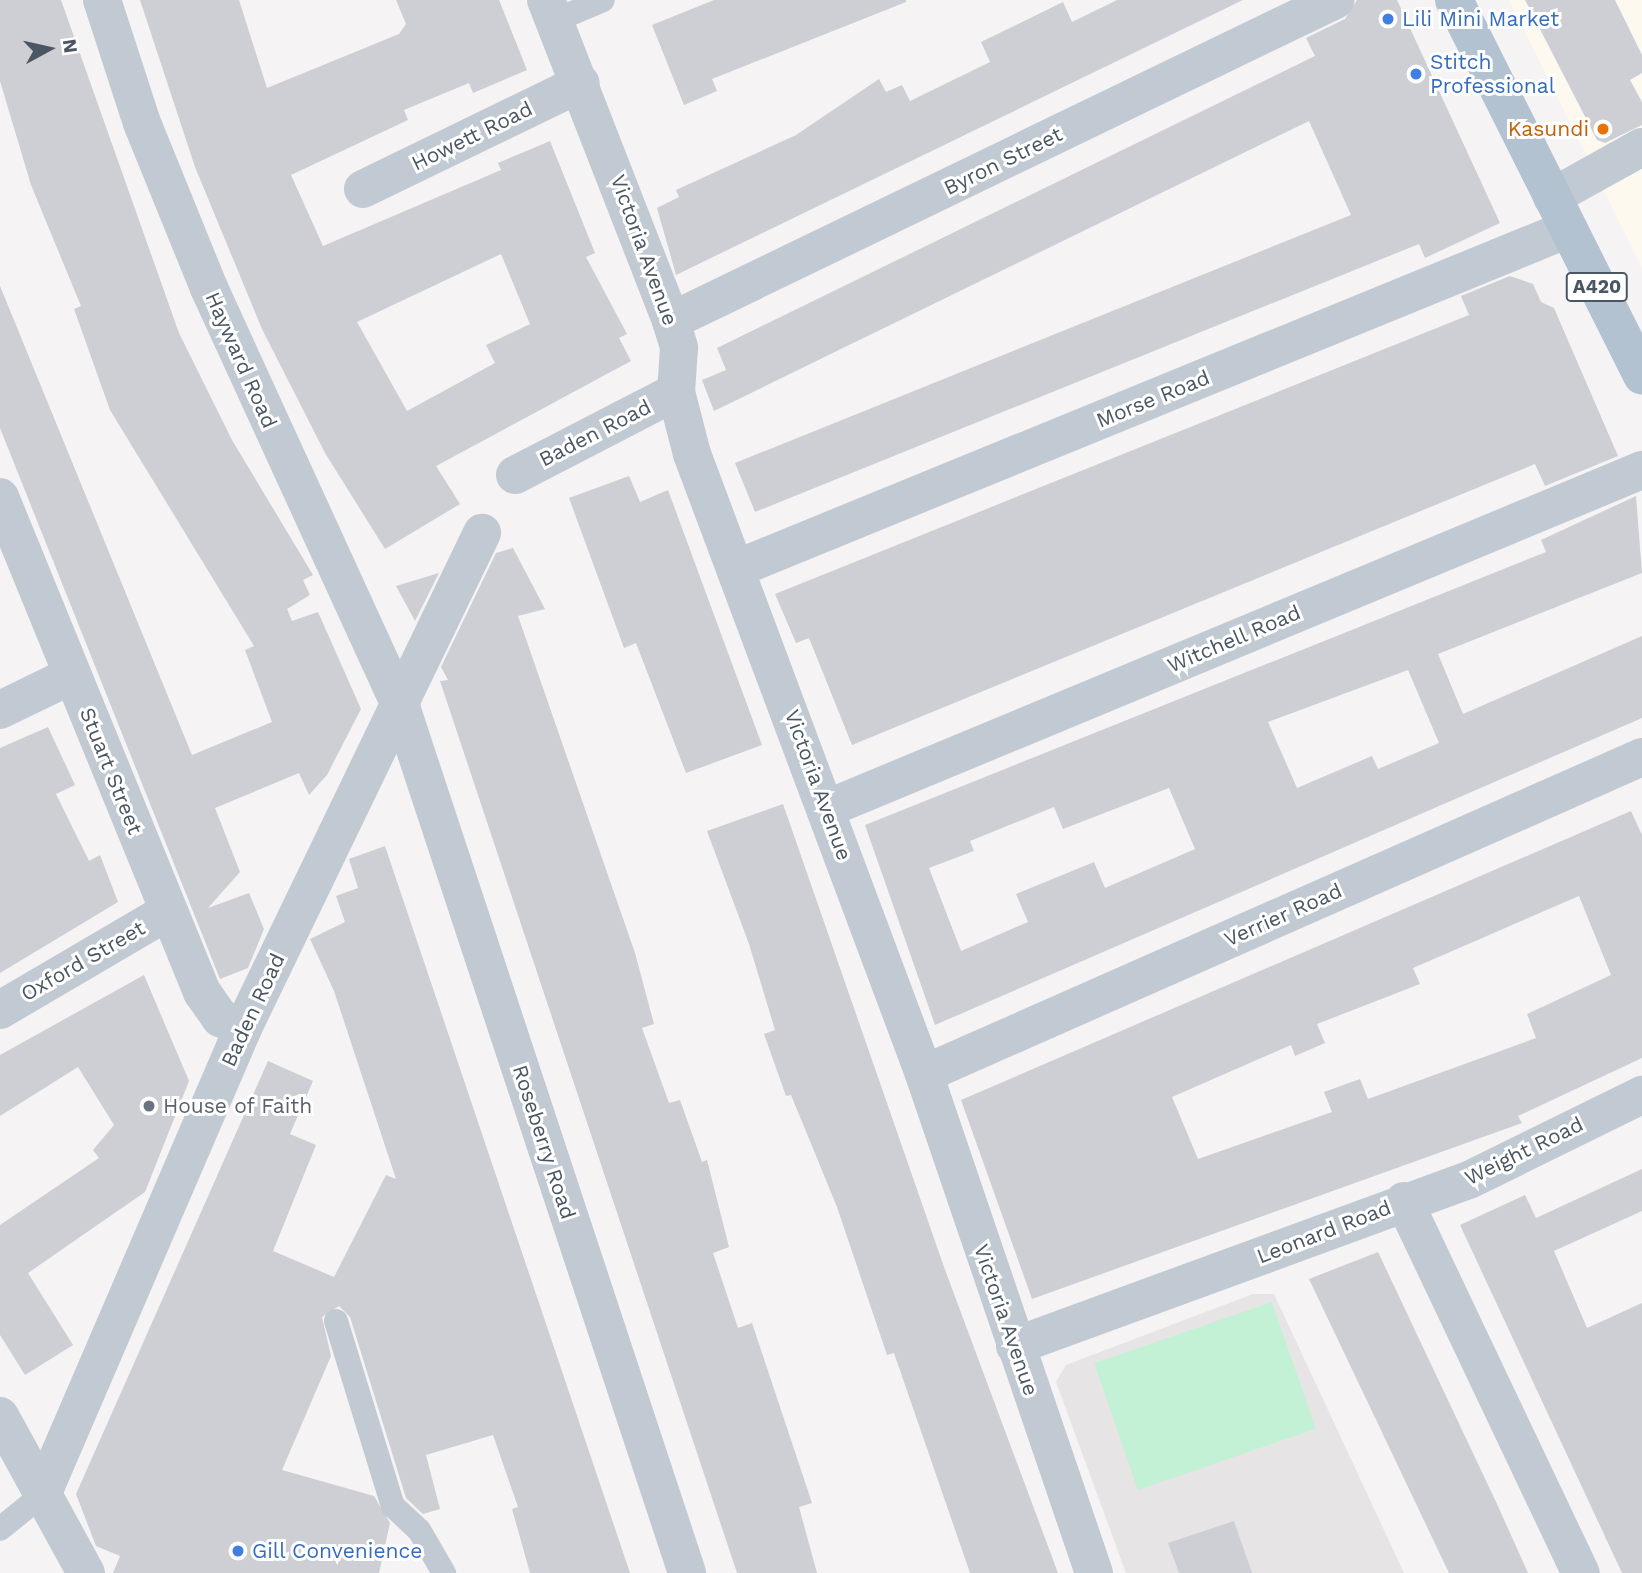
<!DOCTYPE html>
<html>
<head>
<meta charset="utf-8">
<style>
  body { margin:0 }
  #map { position:relative; width:1642px; height:1573px; overflow:hidden; background:#f5f3f3; font-family:"Work Sans",sans-serif }
  div>[style] { position:absolute }
  [style*='--x'] { left:calc(var(--x)*1px); top:calc(var(--y)*1px); width:calc(var(--w)*1px); rotate:calc(var(--a)*1deg) }
  .commercial>* { inset:0; background:#fdf9ef }
  .education>* { inset:0; background:#e6e4e5 }
  .green>* { inset:0; background:#c3f1d5; transform-origin:0 0 }
  .building>* { inset:0; background:#cdcfd5 }
  .service>* { height:24px; margin:-12px; padding:0 12px; transform-origin:12px; border-radius:12px; background:#c1cad2 }
  .minor>* { height:38px; margin:-19px; padding:0 19px; transform-origin:19px; border-radius:19px; background:#c1cad2 }
  .primary>* { height:38px; margin:-19px; padding:0 19px; transform-origin:19px; border-radius:19px; background:#b3c2d1 }
  .dots>* { width:19px; height:19px; translate:-50% -50%; box-sizing:border-box; border:4px solid #fff; border-radius:50% }
  span { translate:-50% -50%; white-space:nowrap; text-align:center; line-height:1.15; -webkit-text-stroke:6px #fff; paint-order:stroke }
  .shield-label span { padding:2px 5px; background:#fff; border:2px solid; border-radius:5px; -webkit-text-stroke-width:0 }
  .shield-label { font-size:19px; color:#4a5661; font-weight:700 }
  .shop-label { font-size:21px; color:#366cbe }
  .left { translate:0 -50%; text-align:left }
  .food-label { font-size:21px; color:#c56008 }
  .right { translate:-100% -50%; text-align:right }
  .street-label { font-size:21px; color:#4a5661 }
  .worship-label { font-size:21px; color:#5b616d }
  .north { position:absolute; left:14px; top:14px; width:70px; height:70px; -webkit-text-stroke:5px #fff; paint-order:stroke; rotate:82deg; font-size:19px; font-weight:700; line-height:28px; text-align:center; color:#4a5661 }
  .north::after { content:''; display:block; margin:auto; width:24px; height:32px; background:#4a5661; clip-path:polygon(50% 0,100% 100%,50% 72%,0 100%) }
</style>
</head>
<body>
<div id="map">
  <div class="commercial">
    <div style="clip-path:polygon(1509px 0,1642px 0,1642px 268px)"></div>
  </div>
  <div class="education">
    <div style="clip-path:polygon(1253px 1294px,1274px 1294px,1404px 1573px,1126px 1573px,1056px 1382px,1066px 1365px)"></div>
  </div>
  <div class="green">
    <div style="left:1272px;top:1302px;width:134px;height:188px;rotate:71deg"></div>
  </div>
  <div class="building">
    <div style="clip-path:polygon(0 0,61px 0,179px 333px,232px 440px,313px 575px,303px 580px,310px 595px,287px 609px,292px 621px,318px 612px,361px 709px,327px 775px,309px 795px,299px 773px,215px 808px,240px 872px,208px 908px,249px 893px,264px 929px,248px 968px,220px 979px,0 428px,0 286px,192px 755px,272px 722px,245px 650px,254px 646px,110px 410px,74px 309px,81px 306px,31px 185px,0 81px)"></div>
    <div style="clip-path:polygon(evenodd,140px 0,239px 0,267px 88px,399px 34px,406px 24px,396px 0,499px 0,527px 70px,473px 93px,469px 83px,404px 110px,408px 120px,291px 175px,323px 246px,501px 170px,498px 163px,550px 141px,595px 253px,586px 257px,627px 334px,619px 338px,631px 361px,436px 466px,460px 504px,385px 549px,325px 453px,262px 329px,195px 167px,140px 0,501px 254px,530px 324px,486px 345px,495px 363px,407px 411px,357px 322px,501px 254px)"></div>
    <div style="clip-path:polygon(714px 0,906px 0,906px 2px,712px 79px,717px 91px,684px 105px,652px 25px)"></div>
    <div style="clip-path:polygon(1117px 0,1243px 0,676px 275px,657px 208px,679px 197px,676px 190px,796px 135px,879px 79px,886px 92px,902px 85px,910px 101px,990px 62px,981px 42px,1063px 2px,1072px 22px)"></div>
    <div style="clip-path:polygon(1357px 0,1397px 0,1500px 223px,1425px 258px,1419px 244px,755px 512px,735px 463px,1351px 215px,1309px 121px,714px 411px,702px 380px,726px 370px,717px 348px,1315px 56px,1306px 38px,1345px 19px)"></div>
    <div style="clip-path:polygon(1525px 0,1615px 0,1642px 55px,1642px 73px,1630px 80px,1642px 102px,1642px 125px,1605px 143px,1597px 140px)"></div>
    <div style="clip-path:polygon(1510px 276px,1533px 284px,1541px 302px,1554px 308px,1618px 456px,1545px 486px,1535px 464px,852px 745px,809px 638px,796px 643px,775px 594px,1469px 315px,1461px 296px)"></div>
    <div style="clip-path:polygon(629px 476px,640px 502px,668px 490px,762px 745px,686px 773px,636px 643px,624px 648px,569px 498px)"></div>
    <div style="clip-path:polygon(evenodd,1636px 496px,1642px 573px,1438px 654px,1463px 714px,1642px 636px,1642px 718px,935px 1025px,865px 825px,1546px 552px,1541px 540px,1636px 496px,1408px 670px,1439px 743px,1378px 769px,1372px 756px,1297px 788px,1268px 722px,1408px 670px,1636px 496px,1169px 788px,1195px 849px,1105px 888px,1094px 862px,1016px 894px,1028px 922px,961px 951px,929px 868px,974px 851px,970px 841px,1054px 807px,1063px 829px,1169px 788px)"></div>
    <div style="clip-path:polygon(513px 548px,545px 609px,518px 616px,635px 953px,654px 1024px,642px 1028px,669px 1103px,680px 1100px,702px 1162px,707px 1160px,729px 1247px,713px 1253px,738px 1328px,752px 1323px,812px 1503px,799px 1507px,817px 1573px,737px 1573px,440px 681px,448px 680px,441px 667px,496px 553px)"></div>
    <div style="clip-path:polygon(439px 573px,415px 621px,396px 586px)"></div>
    <div style="clip-path:polygon(48px 727px,75px 785px,56px 794px,89px 861px,100px 855px,118px 902px,0 973px,0 748px)"></div>
    <div style="clip-path:polygon(783px 804px,944px 1267px,1058px 1573px,970px 1573px,894px 1353px,887px 1355px,837px 1207px,791px 1095px,786px 1096px,764px 1034px,775px 1030px,749px 944px,707px 831px)"></div>
    <div style="clip-path:polygon(evenodd,1631px 811px,1642px 835px,1642px 1058px,1518px 1116px,1522px 1123px,1032px 1299px,961px 1100px,1631px 811px,1579px 896px,1611px 975px,1527px 1014px,1536px 1038px,1368px 1099px,1360px 1079px,1324px 1092px,1332px 1112px,1198px 1159px,1172px 1097px,1291px 1045px,1295px 1056px,1325px 1043px,1317px 1024px,1420px 984px,1413px 968px,1579px 896px)"></div>
    <div style="clip-path:polygon(385px 846px,630px 1573px,530px 1573px,512px 1509px,518px 1507px,493px 1435px,426px 1455px,440px 1509px,423px 1514px,406px 1498px,350px 1317px,339px 1306px,322px 1317px,331px 1356px,282px 1470px,374px 1496px,390px 1523px,379px 1573px,113px 1573px,120px 1556px,96px 1546px,76px 1494px,268px 1061px,313px 1081px,290px 1134px,316px 1145px,273px 1251px,334px 1277px,386px 1175px,396px 1179px,334px 991px,310px 939px,345px 922px,336px 896px,358px 888px,349px 859px)"></div>
    <div style="clip-path:polygon(144px 975px,189px 1081px,145px 1192px,28px 1273px,73px 1345px,25px 1375px,0 1335px,0 1225px,99px 1158px,93px 1150px,114px 1125px,78px 1067px,0 1116px,0 1055px)"></div>
    <div style="clip-path:polygon(1642px 1169px,1642px 1211px,1554px 1251px,1587px 1328px,1642px 1303px,1642px 1573px,1622px 1573px,1460px 1225px,1525px 1195px,1536px 1218px)"></div>
    <div style="clip-path:polygon(1378px 1252px,1497px 1504px,1528px 1573px,1449px 1573px,1309px 1279px)"></div>
    <div style="clip-path:polygon(1234px 1521px,1252px 1573px,1179px 1573px,1168px 1543px)"></div>
  </div>
  <div class="service">
    <div style="--x:554;--y:21;--w:53;--a:-23.2"></div>
    <div style="--x:336;--y:1321;--w:194;--a:72.9"></div>
    <div style="--x:393;--y:1506;--w:35;--a:43"></div>
    <div style="--x:419;--y:1530;--w:50;--a:59.8"></div>
    <div style="--x:0;--y:1529;--w:54;--a:-39"></div>
  </div>
  <div class="minor">
    <div style="--x:102;--y:0;--w:129;--a:72"></div>
    <div style="--x:142;--y:123;--w:178;--a:67.9"></div>
    <div style="--x:209;--y:288;--w:464;--a:65.4"></div>
    <div style="--x:402;--y:710;--w:909;--a:71.72"></div>
    <div style="--x:546;--y:0;--w:344;--a:68.7"></div>
    <div style="--x:671;--y:321;--w:28;--a:73"></div>
    <div style="--x:679;--y:348;--w:44;--a:93.9"></div>
    <div style="--x:676;--y:392;--w:64;--a:75.5"></div>
    <div style="--x:692;--y:454;--w:662;--a:69.48"></div>
    <div style="--x:924;--y:1074;--w:527;--a:71.19"></div>
    <div style="--x:363;--y:189;--w:242;--a:-25.9"></div>
    <div style="--x:1552;--y:197;--w:103;--a:-29.1"></div>
    <div style="--x:671;--y:321;--w:738;--a:-25.8"></div>
    <div style="--x:515;--y:475;--w:181;--a:-27.3"></div>
    <div style="--x:0;--y:497;--w:535;--a:67.8"></div>
    <div style="--x:202;--y:992;--w:32;--a:55"></div>
    <div style="--x:220;--y:1018;--w:25;--a:23"></div>
    <div style="--x:738;--y:568;--w:897;--a:-22.22"></div>
    <div style="--x:0;--y:710;--w:80;--a:-25.9"></div>
    <div style="--x:826;--y:809;--w:884;--a:-22.56"></div>
    <div style="--x:0;--y:1010;--w:194;--a:-30.4"></div>
    <div style="--x:924;--y:1074;--w:785;--a:-23.82"></div>
    <div style="--x:1404;--y:1201;--w:412;--a:64.6"></div>
    <div style="--x:1015;--y:1346;--w:483;--a:-20.1"></div>
    <div style="--x:1469;--y:1180;--w:193;--a:-26.2"></div>
    <div style="--x:0;--y:1416;--w:179;--a:61.3"></div>
    <div style="--x:42;--y:1495;--w:508;--a:-66.71"></div>
    <div style="--x:243;--y:1028;--w:550;--a:-64.23"></div>
  </div>
  <div class="primary">
    <div style="--x:1454;--y:0;--w:420;--a:63.4"></div>
  </div>
  <div class="dots">
    <div style="left:1388px;top:19px;background:#3f7fe0"></div>
    <div style="left:1416px;top:74px;background:#3f7fe0"></div>
    <div style="left:1603px;top:129px;background:#e8710a"></div>
    <div style="left:149px;top:1106px;background:#6b7280"></div>
    <div style="left:238px;top:1551px;background:#3f7fe0"></div>
  </div>
  <div class="shield-label">
    <span style="left:1597px;top:287px">A420</span>
  </div>
  <div class="shop-label">
    <span class="left" style="left:1402px;top:19px">Lili Mini Market</span>
    <span class="left" style="left:1430px;top:74px">Stitch<br>Professional</span>
    <span class="left" style="left:252px;top:1551px">Gill Convenience</span>
  </div>
  <div class="food-label">
    <span class="right" style="left:1589px;top:129px">Kasundi</span>
  </div>
  <div class="street-label">
    <span style="left:472px;top:136px;rotate:-26deg">Howett Road</span>
    <span style="left:1003px;top:161px;rotate:-26deg">Byron Street</span>
    <span style="left:644px;top:250px;rotate:70deg">Victoria Avenue</span>
    <span style="left:241px;top:360px;rotate:66deg">Hayward Road</span>
    <span style="left:1153px;top:399px;rotate:-22deg">Morse Road</span>
    <span style="left:595px;top:433px;rotate:-27deg">Baden Road</span>
    <span style="left:1234px;top:639px;rotate:-23deg">Witchell Road</span>
    <span style="left:111px;top:771px;rotate:68deg">Stuart Street</span>
    <span style="left:818px;top:785px;rotate:70deg">Victoria Avenue</span>
    <span style="left:1283px;top:915px;rotate:-24deg">Verrier Road</span>
    <span style="left:83px;top:961px;rotate:-30deg">Oxford Street</span>
    <span style="left:253px;top:1010px;rotate:-65deg">Baden Road</span>
    <span style="left:544px;top:1142px;rotate:72deg">Roseberry Road</span>
    <span style="left:1524px;top:1151px;rotate:-26deg">Weight Road</span>
    <span style="left:1324px;top:1232px;rotate:-21deg">Leonard Road</span>
    <span style="left:1006px;top:1320px;rotate:71deg">Victoria Avenue</span>
  </div>
  <div class="worship-label">
    <span class="left" style="left:163px;top:1106px">House of Faith</span>
  </div>
  <div class="north">N</div>
</div>
</body>
</html>
